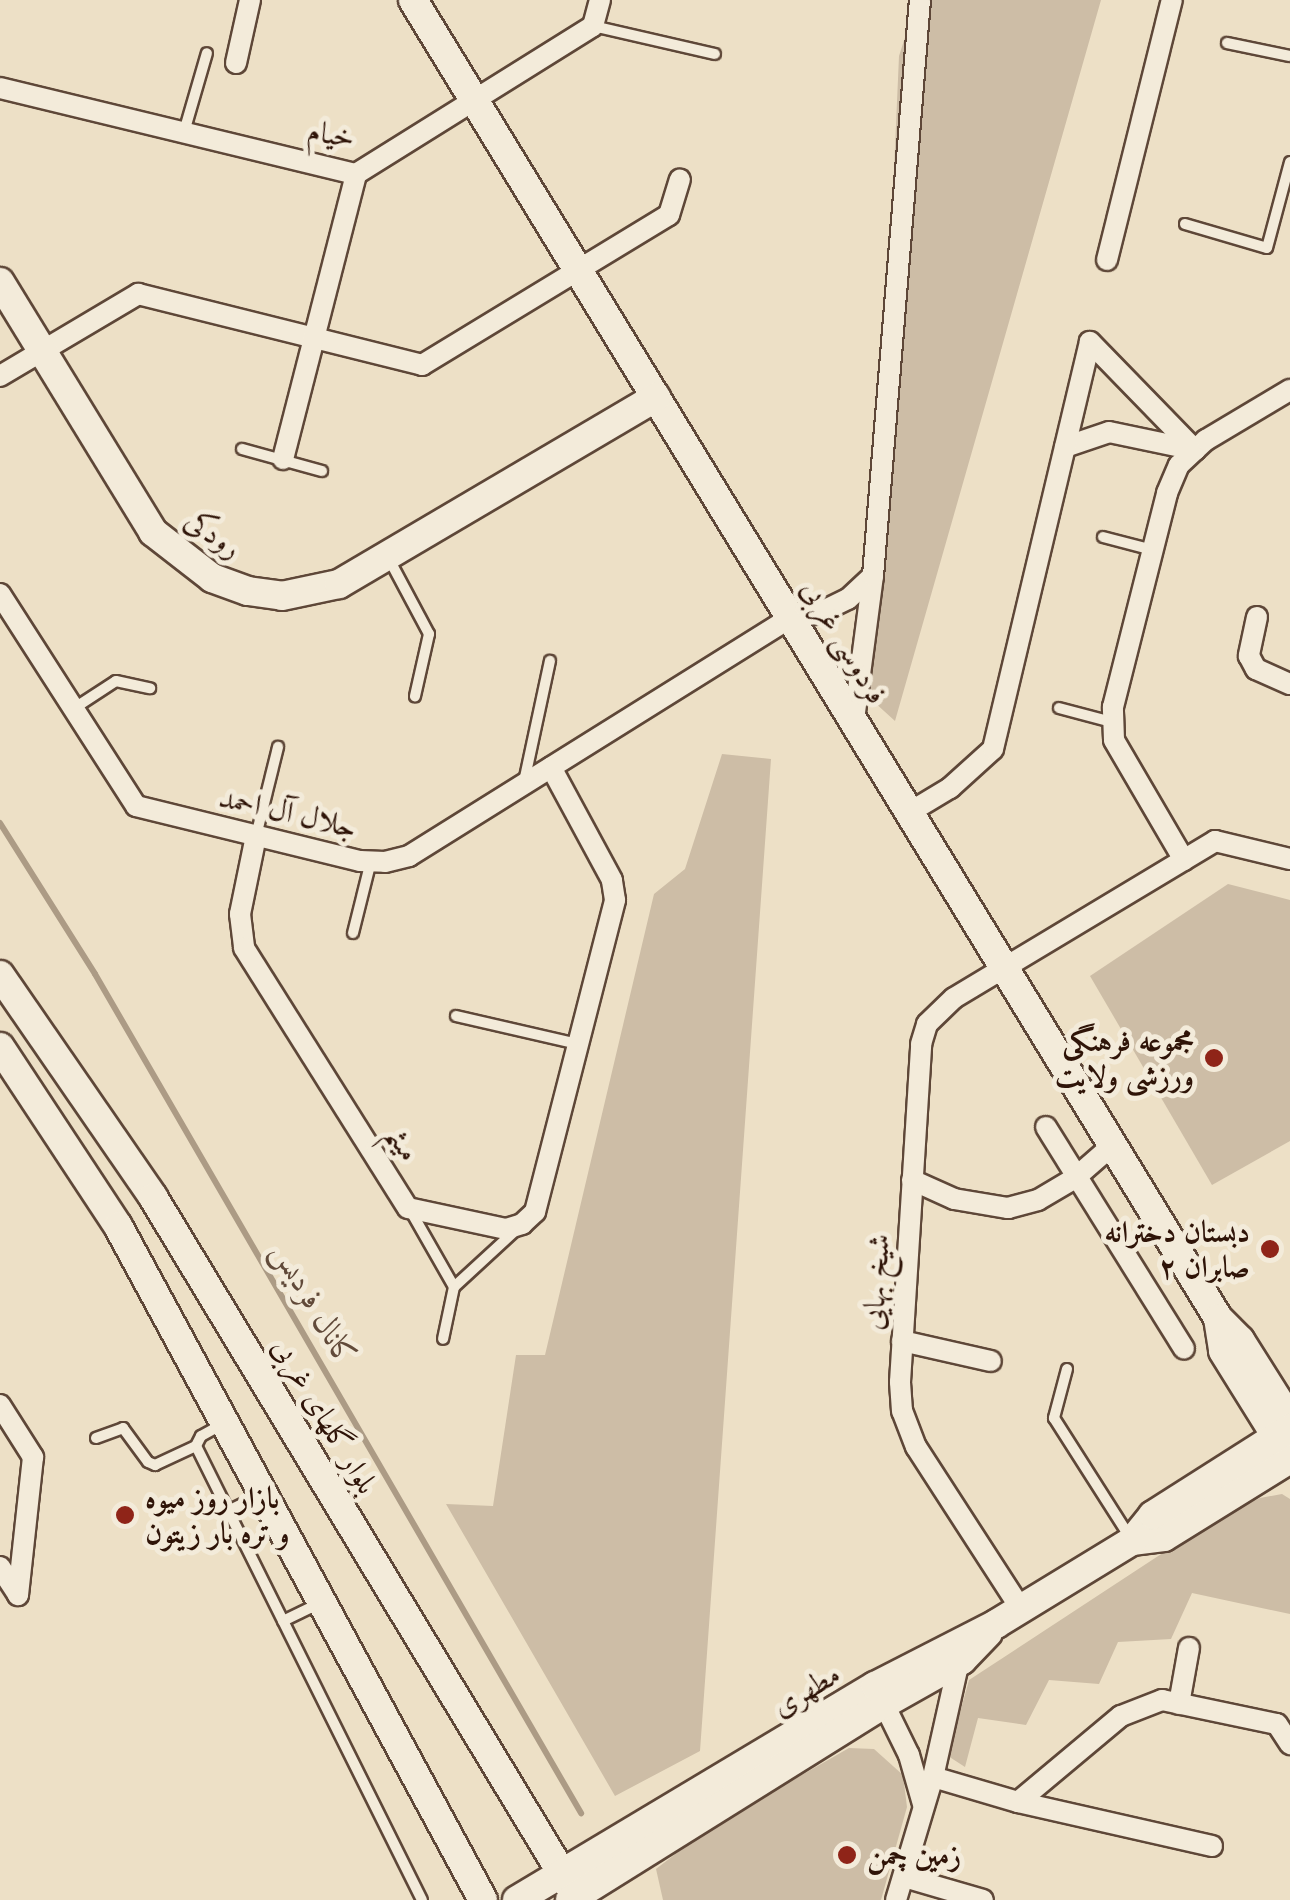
<!DOCTYPE html>
<html>
<head>
<meta charset="utf-8">
<style>
  body { margin:0 }
  #map { position:relative; width:1290px; height:1900px; overflow:hidden; background:#ede0c6; font-family:"Libre Caslon Text",Amiri,serif }
  div>[style] { position:absolute }
  [style*='--x'] { left:calc(var(--x)*1px); top:calc(var(--y)*1px); width:calc(var(--w)*1px); rotate:calc(var(--a)*1deg) }
  .green>* { inset:0; background:#cdbda6 }
  .stream>* { height:6px; margin:-3px; padding:0 3px; transform-origin:3px; border-radius:3px; background:#ac9b85 }
  .roads { filter:drop-shadow(2px 0 #5e4738) drop-shadow(-2px 0 #5e4738) drop-shadow(0 2px #5e4738) drop-shadow(0 -2px #5e4738) }
  .lane>* { height:10px; margin:-5px; padding:0 5px; transform-origin:5px; border-radius:5px; background:#f3ebda }
  .street>* { height:20px; margin:-10px; padding:0 10px; transform-origin:10px; border-radius:10px; background:#f3ebda }
  .secondary>* { height:28px; margin:-14px; padding:0 14px; transform-origin:14px; border-radius:14px; background:#f3ebda }
  .dots>* { width:28px; height:28px; translate:-50% -50%; box-sizing:border-box; border:5px solid #f3ebda; border-radius:50% }
  span { translate:-50% -50%; white-space:nowrap; text-align:center; line-height:1.15; -webkit-text-stroke:10px #f3ebda; paint-order:stroke }
  .street-label { font-size:30px; color:#2f1408 }
  .poi-label { font-size:30px; color:#2f1408; font-weight:700 }
  .right { translate:-100% -50%; text-align:right }
  .left { translate:0 -50%; text-align:left }
  .water-label { font-size:32px; color:#614a3a; font-style:italic }
</style>
</head>
<body>
<div id="map">
  <div class="green">
    <div style="clip-path:polygon(917px 0,1101px 0,895px 721px,862px 691px,888px 307px,899px 56px)"></div>
    <div style="clip-path:polygon(722px 754px,771px 759px,700px 1751px,615px 1796px,446px 1504px,493px 1506px,516px 1355px,545px 1355px,654px 894px,685px 869px)"></div>
    <div style="clip-path:polygon(1228px 884px,1290px 900px,1290px 1141px,1212px 1185px,1090px 976px)"></div>
    <div style="clip-path:polygon(1282px 1494px,1290px 1499px,1290px 1614px,1192px 1593px,1171px 1639px,1118px 1642px,1099px 1684px,1049px 1680px,1026px 1725px,978px 1718px,965px 1767px,948px 1756px,969px 1680px,1210px 1522px,1260px 1498px)"></div>
    <div style="clip-path:polygon(849px 1748px,874px 1749px,903px 1775px,907px 1807px,881px 1900px,663px 1900px,656px 1869px,709px 1828px)"></div>
  </div>
  <div class="stream">
    <div style="--x:0;--y:823;--w:178;--a:57.8"></div>
    <div style="--x:95;--y:974;--w:970;--a:59.92"></div>
  </div>
  <div class="roads">
    <div class="lane">
      <div style="--x:593;--y:26;--w:125;--a:12.9"></div>
      <div style="--x:1227;--y:43;--w:64;--a:11.7"></div>
      <div style="--x:184;--y:132;--w:82;--a:-73.8"></div>
      <div style="--x:1185;--y:224;--w:85;--a:16.3"></div>
      <div style="--x:1267;--y:248;--w:89;--a:-75"></div>
      <div style="--x:242;--y:449;--w:83;--a:15.4"></div>
      <div style="--x:1103;--y:537;--w:52;--a:14.6"></div>
      <div style="--x:389;--y:559;--w:85;--a:61.9"></div>
      <div style="--x:429;--y:634;--w:64;--a:102.7"></div>
      <div style="--x:1059;--y:708;--w:55;--a:14.8"></div>
      <div style="--x:73;--y:709;--w:51;--a:-33.1"></div>
      <div style="--x:116;--y:681;--w:35;--a:12"></div>
      <div style="--x:524;--y:782;--w:124;--a:-77.9"></div>
      <div style="--x:256;--y:836;--w:92;--a:-76.1"></div>
      <div style="--x:353;--y:933;--w:74;--a:-76"></div>
      <div style="--x:456;--y:1016;--w:125;--a:12.9"></div>
      <div style="--x:409;--y:1208;--w:91;--a:60.3"></div>
      <div style="--x:454;--y:1287;--w:53;--a:101.9"></div>
      <div style="--x:454;--y:1287;--w:84;--a:-42.6"></div>
      <div style="--x:1067;--y:1369;--w:51;--a:104.9"></div>
      <div style="--x:1054;--y:1418;--w:143;--a:57.5"></div>
      <div style="--x:221;--y:1425;--w:23;--a:151"></div>
      <div style="--x:201;--y:1436;--w:11;--a:117"></div>
      <div style="--x:196;--y:1446;--w:507;--a:63.54"></div>
      <div style="--x:96;--y:1438;--w:29;--a:-20"></div>
      <div style="--x:123;--y:1428;--w:42;--a:53.7"></div>
      <div style="--x:148;--y:1462;--w:8;--a:23"></div>
      <div style="--x:155;--y:1465;--w:45;--a:-24.9"></div>
      <div style="--x:228;--y:1511;--w:34;--a:-26"></div>
      <div style="--x:283;--y:1621;--w:39;--a:-26"></div>
    </div>
    <div class="street">
      <div style="--x:236;--y:63;--w:65;--a:-77.5"></div>
      <div style="--x:0;--y:88;--w:366;--a:13.6"></div>
      <div style="--x:356;--y:174;--w:279;--a:-32"></div>
      <div style="--x:593;--y:26;--w:27;--a:-75"></div>
      <div style="--x:1107;--y:260;--w:268;--a:-76"></div>
      <div style="--x:0;--y:376;--w:161;--a:-30.7"></div>
      <div style="--x:138;--y:294;--w:293;--a:14"></div>
      <div style="--x:422;--y:365;--w:289;--a:-31.3"></div>
      <div style="--x:669;--y:215;--w:37;--a:-73"></div>
      <div style="--x:1065;--y:447;--w:46;--a:-18.8"></div>
      <div style="--x:1109;--y:432;--w:88;--a:11.8"></div>
      <div style="--x:1195;--y:450;--w:151;--a:-134.2"></div>
      <div style="--x:283;--y:459;--w:294;--a:-75.6"></div>
      <div style="--x:0;--y:594;--w:252;--a:57.3"></div>
      <div style="--x:136;--y:806;--w:231;--a:13.8"></div>
      <div style="--x:360;--y:861;--w:25;--a:2"></div>
      <div style="--x:385;--y:862;--w:25;--a:-14"></div>
      <div style="--x:409;--y:856;--w:451;--a:-32"></div>
      <div style="--x:791;--y:617;--w:26;--a:-7"></div>
      <div style="--x:817;--y:614;--w:34;--a:-26"></div>
      <div style="--x:848;--y:599;--w:34;--a:-43"></div>
      <div style="--x:1257;--y:617;--w:40;--a:102"></div>
      <div style="--x:1249;--y:656;--w:15;--a:62"></div>
      <div style="--x:1256;--y:669;--w:37;--a:24"></div>
      <div style="--x:854;--y:720;--w:145;--a:-82.5"></div>
      <div style="--x:873;--y:576;--w:578;--a:-85.34"></div>
      <div style="--x:910;--y:812;--w:47;--a:-31"></div>
      <div style="--x:950;--y:788;--w:58;--a:-42.2"></div>
      <div style="--x:993;--y:749;--w:418;--a:-76.6"></div>
      <div style="--x:256;--y:836;--w:80;--a:101.6"></div>
      <div style="--x:240;--y:914;--w:34;--a:83"></div>
      <div style="--x:244;--y:948;--w:307;--a:57.8"></div>
      <div style="--x:408;--y:1208;--w:100;--a:12.1"></div>
      <div style="--x:506;--y:1229;--w:17;--a:-17"></div>
      <div style="--x:522;--y:1224;--w:18;--a:-43"></div>
      <div style="--x:535;--y:1212;--w:322;--a:-75.6"></div>
      <div style="--x:615;--y:900;--w:20;--a:-99"></div>
      <div style="--x:612;--y:880;--w:128;--a:-118.4"></div>
      <div style="--x:1184;--y:860;--w:139;--a:-120.3"></div>
      <div style="--x:1114;--y:740;--w:33;--a:-92"></div>
      <div style="--x:1113;--y:707;--w:221;--a:-75.8"></div>
      <div style="--x:1167;--y:493;--w:30;--a:-67"></div>
      <div style="--x:1179;--y:465;--w:37;--a:-43"></div>
      <div style="--x:1206;--y:440;--w:98;--a:-30.8"></div>
      <div style="--x:1046;--y:1127;--w:261;--a:58.1"></div>
      <div style="--x:912;--y:1180;--w:46;--a:24.3"></div>
      <div style="--x:954;--y:1199;--w:55;--a:9.5"></div>
      <div style="--x:1008;--y:1208;--w:31;--a:-15"></div>
      <div style="--x:1038;--y:1200;--w:43;--a:-30.7"></div>
      <div style="--x:1075;--y:1178;--w:52;--a:-41.1"></div>
      <div style="--x:902;--y:1341;--w:91;--a:12.7"></div>
      <div style="--x:0;--y:1405;--w:62;--a:57.6"></div>
      <div style="--x:33;--y:1457;--w:139;--a:96.2"></div>
      <div style="--x:0;--y:1567;--w:33;--a:57"></div>
      <div style="--x:1021;--y:1609;--w:193;--a:-122.9"></div>
      <div style="--x:916;--y:1447;--w:39;--a:-111"></div>
      <div style="--x:902;--y:1411;--w:29;--a:-94"></div>
      <div style="--x:900;--y:1382;--w:339;--a:-86.4"></div>
      <div style="--x:921;--y:1044;--w:21;--a:-73"></div>
      <div style="--x:927;--y:1024;--w:37;--a:-44"></div>
      <div style="--x:954;--y:998;--w:305;--a:-31"></div>
      <div style="--x:1215;--y:841;--w:77;--a:13.5"></div>
      <div style="--x:878;--y:1692;--w:70;--a:63.8"></div>
      <div style="--x:909;--y:1755;--w:51;--a:74.1"></div>
      <div style="--x:1179;--y:1704;--w:57;--a:-79.9"></div>
      <div style="--x:933;--y:1777;--w:89;--a:16.4"></div>
      <div style="--x:1018;--y:1802;--w:199;--a:12.8"></div>
      <div style="--x:1018;--y:1802;--w:134;--a:-39.9"></div>
      <div style="--x:1121;--y:1716;--w:44;--a:-21.3"></div>
      <div style="--x:1162;--y:1700;--w:117;--a:11.8"></div>
      <div style="--x:1277;--y:1724;--w:24;--a:57"></div>
      <div style="--x:904;--y:1877;--w:82;--a:16.2"></div>
      <div style="--x:896;--y:1900;--w:128;--a:-73.3"></div>
      <div style="--x:933;--y:1777;--w:124;--a:-77.4"></div>
    </div>
    <div class="secondary">
      <div style="--x:413;--y:0;--w:1544;--a:58.58"></div>
      <div style="--x:1218;--y:1318;--w:31;--a:45"></div>
      <div style="--x:1240;--y:1340;--w:93;--a:57.7"></div>
      <div style="--x:0;--y:282;--w:293;--a:58.5"></div>
      <div style="--x:153;--y:532;--w:75;--a:37.9"></div>
      <div style="--x:212;--y:578;--w:38;--a:20"></div>
      <div style="--x:248;--y:591;--w:34;--a:8"></div>
      <div style="--x:282;--y:596;--w:58;--a:-11.9"></div>
      <div style="--x:339;--y:584;--w:368;--a:-30.5"></div>
      <div style="--x:0;--y:975;--w:270;--a:55.4"></div>
      <div style="--x:153;--y:1197;--w:821;--a:58.84"></div>
      <div style="--x:0;--y:1047;--w:214;--a:56.6"></div>
      <div style="--x:118;--y:1226;--w:766;--a:61.56"></div>
      <div style="--x:1218;--y:1318;--w:33;--a:81"></div>
      <div style="--x:1223;--y:1351;--w:115;--a:58.1"></div>
      <div style="--x:1132;--y:1541;--w:32;--a:-7"></div>
      <div style="--x:1164;--y:1537;--w:148;--a:-31.8"></div>
      <div style="--x:517;--y:1900;--w:417;--a:-30.9"></div>
      <div style="--x:875;--y:1686;--w:136;--a:-27.1"></div>
      <div style="--x:996;--y:1624;--w:159;--a:-31.4"></div>
      <div style="--x:1132;--y:1541;--w:33;--a:-51"></div>
      <div style="--x:1153;--y:1515;--w:162;--a:-32.4"></div>
      <div style="--x:570;--y:1900;--w:370;--a:-32"></div>
      <div style="--x:884;--y:1704;--w:90;--a:-29.4"></div>
      <div style="--x:962;--y:1660;--w:37;--a:-46"></div>
    </div>
  </div>
  <div class="dots">
    <div style="left:1214px;top:1058px;background:#8f2418"></div>
    <div style="left:1270px;top:1249px;background:#8f2418"></div>
    <div style="left:125px;top:1515px;background:#8f2418"></div>
    <div style="left:847px;top:1855px;background:#8f2418"></div>
  </div>
  <div class="street-label">
    <span style="left:331px;top:134px;rotate:9deg">خیام</span>
    <span style="left:213px;top:534px;rotate:34deg">رودکی</span>
    <span style="left:844px;top:642px;rotate:59deg">فردوسی غربی</span>
    <span style="left:288px;top:812px;rotate:13deg">جلال آل احمد</span>
    <span style="left:403px;top:1143px;rotate:58deg">میثم</span>
    <span style="left:876px;top:1282px;rotate:-86deg">شیخ بهایی</span>
    <span style="left:325px;top:1416px;rotate:59deg">بلوار گلهای غربی</span>
    <span style="left:806px;top:1690px;rotate:-31deg">مطهری</span>
  </div>
  <div class="poi-label">
    <span class="right" style="left:1194px;top:1058px">مجموعه فرهنگی<br>ورزشی ولایت</span>
    <span class="right" style="left:1250px;top:1249px">دبستان دخترانه<br>صابران ۲</span>
    <span class="left" style="left:145px;top:1515px">بازار روز میوه<br>و تره بار زیتون</span>
    <span class="left" style="left:867px;top:1855px">زمین چمن</span>
  </div>
  <div class="water-label">
    <span style="left:315px;top:1304px;rotate:60deg">کانال فردیس</span>
  </div>
</div>
</body>
</html>
